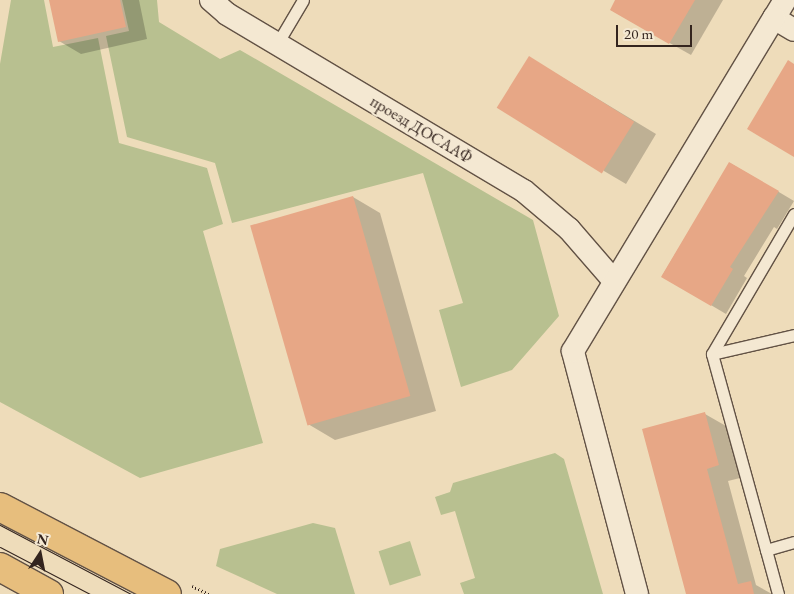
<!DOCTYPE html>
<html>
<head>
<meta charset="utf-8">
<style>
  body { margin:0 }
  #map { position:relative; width:794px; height:594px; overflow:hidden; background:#eedcba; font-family:"EB Garamond",serif }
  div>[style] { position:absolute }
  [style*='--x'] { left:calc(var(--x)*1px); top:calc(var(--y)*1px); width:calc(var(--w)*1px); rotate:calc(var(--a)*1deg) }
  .green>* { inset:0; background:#b8c090; transform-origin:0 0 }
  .shadow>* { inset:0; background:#0003 }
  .building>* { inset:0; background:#e7a786; transform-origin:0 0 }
  .path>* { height:3px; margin-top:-1.5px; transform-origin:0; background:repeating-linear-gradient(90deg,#33241e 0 1px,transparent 0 3.5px) }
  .roads { filter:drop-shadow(1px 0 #625245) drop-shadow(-1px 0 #625245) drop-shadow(0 1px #625245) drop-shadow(0 -1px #625245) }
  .lane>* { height:11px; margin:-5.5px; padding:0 5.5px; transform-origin:5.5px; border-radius:5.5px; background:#f4e8d2 }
  .street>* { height:22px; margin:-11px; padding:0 11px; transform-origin:11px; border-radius:11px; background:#f4e8d2 }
  .primary>* { height:28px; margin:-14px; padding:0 14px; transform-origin:14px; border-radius:14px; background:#e7be7d }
  .tram>* { height:1px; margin:-0.5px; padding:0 0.5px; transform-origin:0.5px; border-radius:0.5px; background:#33241e }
  span { translate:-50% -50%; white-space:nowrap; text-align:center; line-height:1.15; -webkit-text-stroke:4.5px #f4e8d2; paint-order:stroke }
  .street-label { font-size:16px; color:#33241e }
  .north { position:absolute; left:15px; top:529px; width:50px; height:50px; -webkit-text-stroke:4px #f4e8d2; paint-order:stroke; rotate:11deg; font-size:14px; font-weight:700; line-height:20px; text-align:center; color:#33241e }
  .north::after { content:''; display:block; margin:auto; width:18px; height:22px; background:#33241e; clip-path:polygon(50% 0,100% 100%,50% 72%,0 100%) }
  .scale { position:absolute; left:616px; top:25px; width:76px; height:22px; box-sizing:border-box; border:2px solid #33241e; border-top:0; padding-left:6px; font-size:15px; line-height:18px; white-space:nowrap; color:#33241e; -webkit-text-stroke:4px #f4e8d2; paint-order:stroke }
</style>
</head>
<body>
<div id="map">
  <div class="green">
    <div style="clip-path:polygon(11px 0,44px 0,53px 47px,98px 38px,119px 143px,207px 168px,223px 224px,203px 231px,263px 443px,140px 478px,0 402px,0 64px)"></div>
    <div style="clip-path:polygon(122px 0,157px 0,159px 22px,220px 59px,240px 50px,533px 220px,559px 316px,512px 370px,461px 387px,439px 310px,463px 303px,423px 173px,232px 223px,215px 163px,127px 137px,106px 36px,129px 31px)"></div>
    <div style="clip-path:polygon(555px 453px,564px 459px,603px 594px,464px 594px,460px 583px,475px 578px,455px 511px,441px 515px,435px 497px,450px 492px,453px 483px)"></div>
    <div style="clip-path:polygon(313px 523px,335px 528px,355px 594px,277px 594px,216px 566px,220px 549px)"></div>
    <div style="left:410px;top:541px;width:36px;height:33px;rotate:72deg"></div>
  </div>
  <div class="shadow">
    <div style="clip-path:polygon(50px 0,139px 0,147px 39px,81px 54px,59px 41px)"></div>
    <div style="clip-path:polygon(617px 0,723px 0,691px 55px,611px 10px)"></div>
    <div style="clip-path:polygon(550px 70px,656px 134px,626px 184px,604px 171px)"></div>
    <div style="clip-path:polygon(730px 163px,794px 201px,777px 229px,774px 227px,744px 276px,747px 278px,726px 314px,662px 276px)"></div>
    <div style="clip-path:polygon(353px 197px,380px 213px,436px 411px,335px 440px,308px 424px)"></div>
    <div style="clip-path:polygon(705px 414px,726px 426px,740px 478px,728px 481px,756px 585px,772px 594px,687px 594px)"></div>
  </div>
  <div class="building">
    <div style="clip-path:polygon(49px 0,120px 0,126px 27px,58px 42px)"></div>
    <div style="clip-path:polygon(615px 0,695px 0,669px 44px,610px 10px)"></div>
    <div style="left:529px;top:56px;width:124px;height:61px;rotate:32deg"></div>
    <div style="clip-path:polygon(788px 60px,794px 64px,794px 157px,747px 129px)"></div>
    <div style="clip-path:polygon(729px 162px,779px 191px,730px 267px,733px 269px,711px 306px,661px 277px)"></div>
    <div style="left:353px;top:196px;width:208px;height:107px;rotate:74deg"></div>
    <div style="clip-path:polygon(705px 412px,719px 465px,707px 469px,738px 584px,751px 581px,754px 594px,686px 594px,642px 429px)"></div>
  </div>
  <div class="path">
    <div style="--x:192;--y:586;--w:19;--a:25"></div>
  </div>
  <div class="roads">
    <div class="lane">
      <div style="--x:277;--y:44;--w:51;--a:-59.4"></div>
      <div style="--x:794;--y:214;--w:162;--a:120.4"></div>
      <div style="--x:712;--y:354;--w:203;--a:74.6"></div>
      <div style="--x:766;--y:550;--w:29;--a:-16"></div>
      <div style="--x:712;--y:354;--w:84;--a:-13"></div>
      <div style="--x:766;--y:550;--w:46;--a:74.7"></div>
    </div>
    <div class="street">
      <div style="--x:211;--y:0;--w:21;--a:41"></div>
      <div style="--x:227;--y:14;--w:346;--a:30.8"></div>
      <div style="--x:524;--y:191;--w:59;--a:40.2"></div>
      <div style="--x:569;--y:229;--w:69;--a:49.1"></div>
      <div style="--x:785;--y:0;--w:21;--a:121"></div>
      <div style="--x:774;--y:18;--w:23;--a:31"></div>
      <div style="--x:637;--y:594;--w:251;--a:-104.8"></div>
      <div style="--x:573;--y:351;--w:389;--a:-58.9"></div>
    </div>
    <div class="primary">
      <div style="--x:0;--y:507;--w:188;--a:27.5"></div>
      <div style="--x:0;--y:567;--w:56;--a:28.9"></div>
    </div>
  </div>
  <div class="tram">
    <div style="--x:0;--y:525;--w:148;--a:27.8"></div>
    <div style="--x:0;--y:547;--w:102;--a:27.6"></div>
  </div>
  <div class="street-label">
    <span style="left:421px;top:130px;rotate:31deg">проезд ДОСААФ</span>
  </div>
  <div class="north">N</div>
  <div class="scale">20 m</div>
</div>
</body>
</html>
